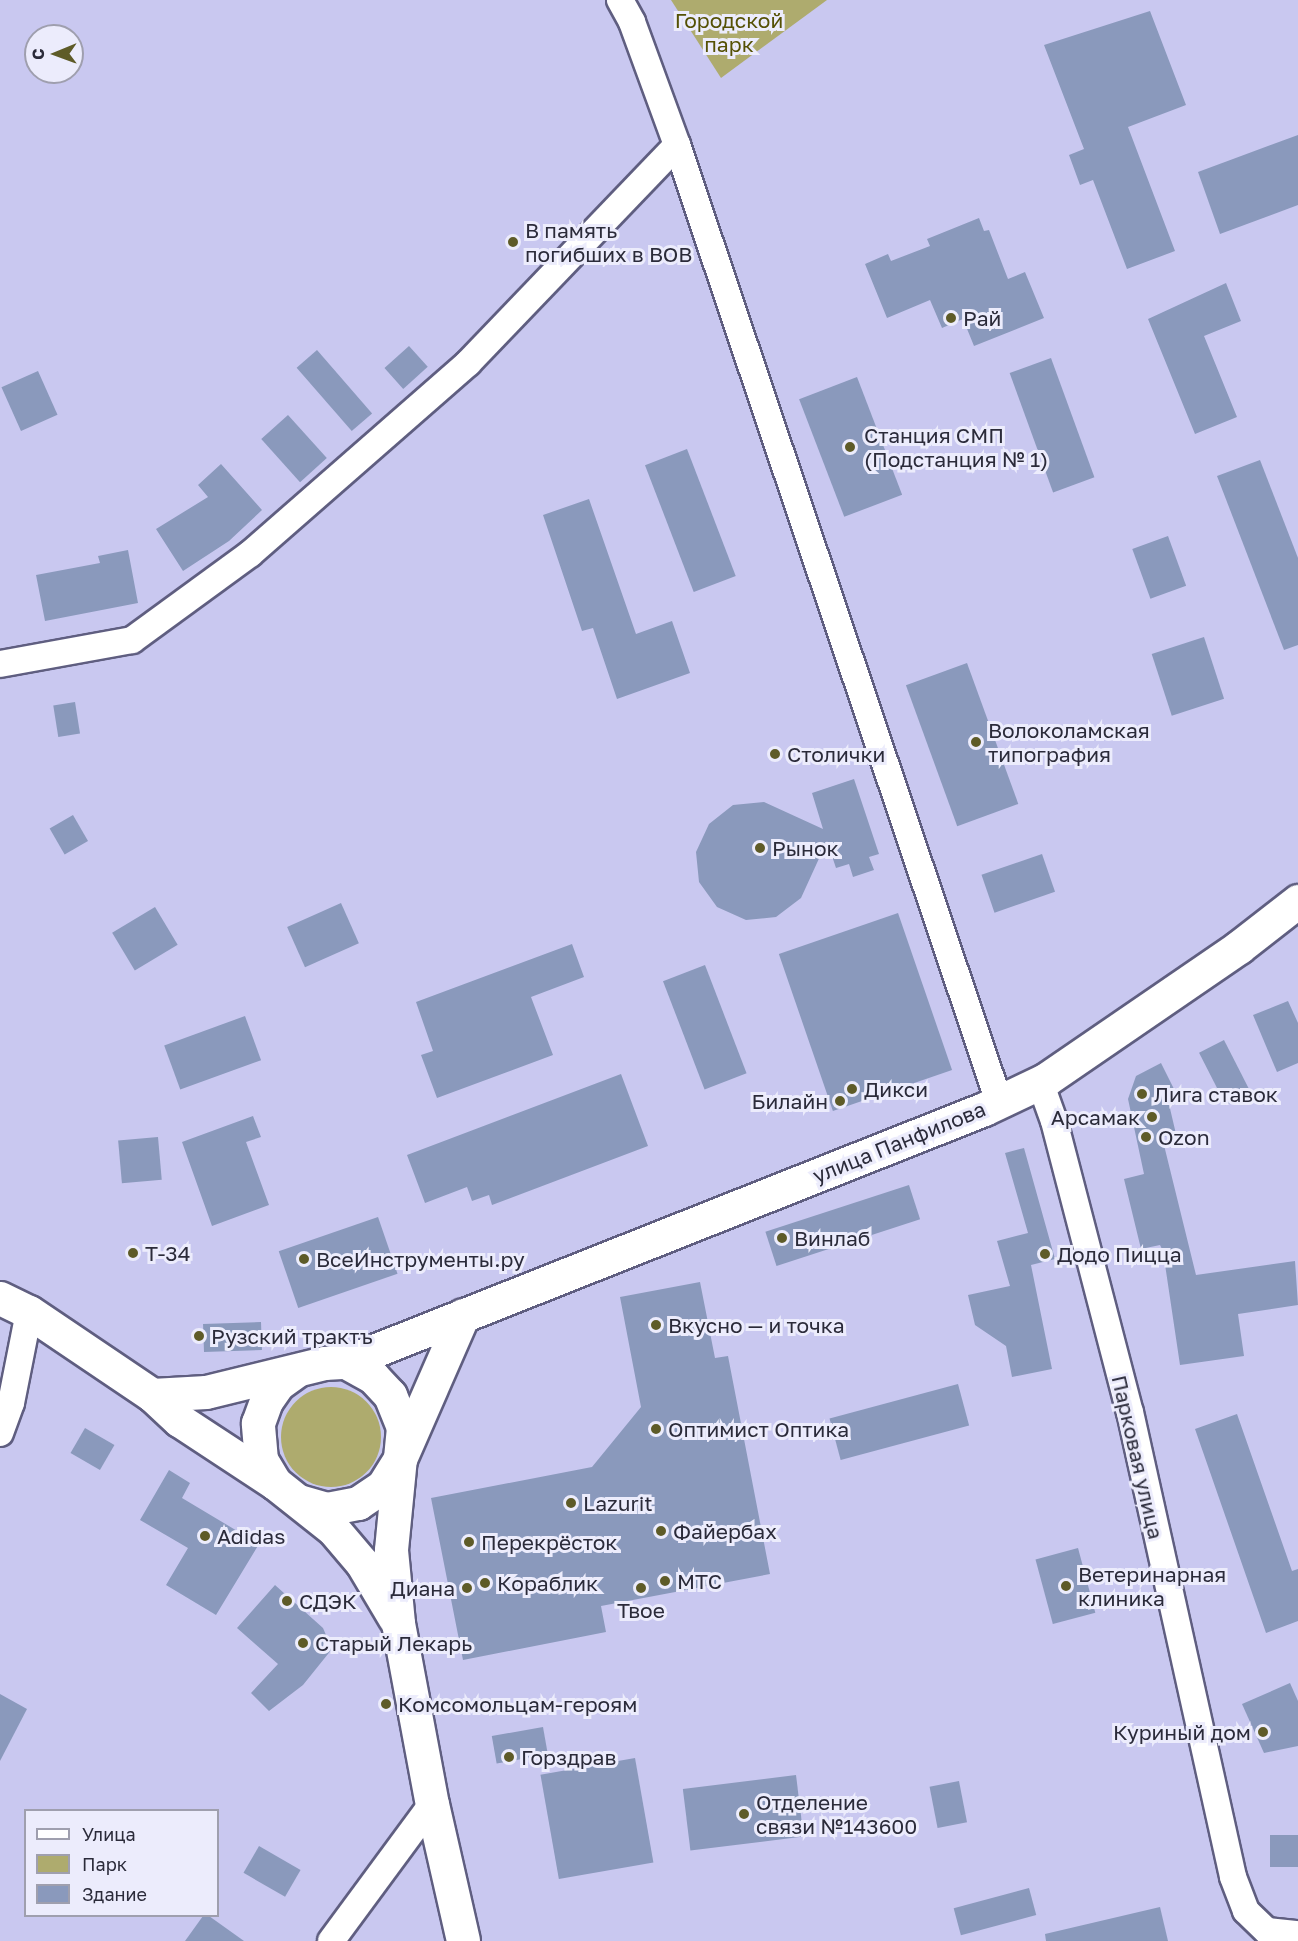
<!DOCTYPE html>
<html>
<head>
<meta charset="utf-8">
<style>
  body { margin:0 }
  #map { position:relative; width:1298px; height:1941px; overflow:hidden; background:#c9c8f0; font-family:"Golos Text",sans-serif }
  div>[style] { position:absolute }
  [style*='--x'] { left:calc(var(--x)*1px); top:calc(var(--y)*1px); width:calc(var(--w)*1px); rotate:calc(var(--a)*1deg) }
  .green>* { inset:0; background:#aeab6e }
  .round { border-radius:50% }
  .building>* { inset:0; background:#8a99bc; transform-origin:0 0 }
  .roads { filter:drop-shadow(2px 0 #5f5e80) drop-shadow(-2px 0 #5f5e80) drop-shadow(0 2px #5f5e80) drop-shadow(0 -2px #5f5e80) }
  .street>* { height:26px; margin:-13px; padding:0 13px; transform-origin:13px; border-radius:13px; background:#fff }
  .secondary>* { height:33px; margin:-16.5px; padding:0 16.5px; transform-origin:16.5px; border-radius:16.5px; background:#fff }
  .dots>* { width:16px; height:16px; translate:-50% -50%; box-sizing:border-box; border:3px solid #ececfc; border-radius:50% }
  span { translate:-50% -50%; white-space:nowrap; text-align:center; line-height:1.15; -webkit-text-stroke:6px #ececfc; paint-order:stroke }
  .park-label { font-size:21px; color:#555105 }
  .poi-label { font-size:21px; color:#2b2b3a }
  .left { translate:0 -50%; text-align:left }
  .right { translate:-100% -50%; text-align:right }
  .street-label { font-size:21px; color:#2b2b3a }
  .legend { position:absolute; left:24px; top:1809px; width:195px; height:108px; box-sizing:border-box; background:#ececfc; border:2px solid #9f9fae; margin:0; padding:8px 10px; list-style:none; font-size:18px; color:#2b2b3a }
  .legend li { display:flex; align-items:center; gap:12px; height:30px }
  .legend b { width:30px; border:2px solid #9f9fae }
  .north { position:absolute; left:24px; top:24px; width:60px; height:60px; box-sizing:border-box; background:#ececfc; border:2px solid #9f9fae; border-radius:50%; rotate:269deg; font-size:16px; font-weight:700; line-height:24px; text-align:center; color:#2b2b3a }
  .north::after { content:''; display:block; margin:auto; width:21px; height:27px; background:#5e5b28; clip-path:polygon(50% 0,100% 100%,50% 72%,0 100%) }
</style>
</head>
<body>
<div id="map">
  <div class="green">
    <div style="clip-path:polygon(671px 0,827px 0,721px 78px)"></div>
    <div class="round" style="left:281px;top:1387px;width:100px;height:100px"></div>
  </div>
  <div class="building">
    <div style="clip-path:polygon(1150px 11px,1186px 105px,1128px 127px,1175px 251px,1127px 269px,1093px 180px,1080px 185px,1069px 155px,1084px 149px,1044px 45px)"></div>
    <div style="clip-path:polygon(1298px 135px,1298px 205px,1220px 234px,1198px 172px)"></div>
    <div style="clip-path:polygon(979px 218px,984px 231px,989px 230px,1008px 279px,1025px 272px,1044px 318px,974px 346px,963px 319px,942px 328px,930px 300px,887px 318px,865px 264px,888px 254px,891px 261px,930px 246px,927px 239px)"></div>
    <div style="clip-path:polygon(1226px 283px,1241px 321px,1204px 336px,1237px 417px,1195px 434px,1148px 319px)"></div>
    <div style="left:409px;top:346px;width:28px;height:33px;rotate:48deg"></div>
    <div style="left:317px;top:350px;width:84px;height:27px;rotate:49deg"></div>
    <div style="left:1051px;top:358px;width:127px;height:44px;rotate:70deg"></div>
    <div style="left:38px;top:371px;width:48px;height:40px;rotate:66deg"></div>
    <div style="left:857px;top:377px;width:126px;height:62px;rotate:69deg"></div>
    <div style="left:288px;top:415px;width:58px;height:36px;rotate:48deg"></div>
    <div style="left:687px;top:449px;width:136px;height:45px;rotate:69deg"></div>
    <div style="clip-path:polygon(1260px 460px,1298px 558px,1298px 645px,1284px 650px,1217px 476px)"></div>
    <div style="clip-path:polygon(221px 464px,262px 510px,229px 541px,183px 571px,156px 529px,208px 497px,198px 485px)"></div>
    <div style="clip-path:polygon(589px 499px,636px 634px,672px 621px,690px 673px,617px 699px,593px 628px,582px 631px,543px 515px)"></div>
    <div style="left:1168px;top:536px;width:53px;height:38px;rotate:70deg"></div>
    <div style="clip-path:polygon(128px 550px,138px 603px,45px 621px,36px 575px,100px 563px,98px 556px)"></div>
    <div style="left:1204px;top:637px;width:65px;height:55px;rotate:72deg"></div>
    <div style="left:967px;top:663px;width:150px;height:65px;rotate:70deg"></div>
    <div style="left:75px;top:702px;width:32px;height:22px;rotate:81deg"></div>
    <div style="clip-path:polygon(854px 779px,879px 854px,869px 857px,874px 870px,853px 877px,849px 864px,836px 868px,827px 841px,801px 898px,776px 917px,746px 920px,717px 907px,699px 882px,696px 852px,709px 824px,733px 805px,764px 802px,823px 829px,812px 793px)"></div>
    <div style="left:73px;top:815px;width:30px;height:27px;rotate:60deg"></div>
    <div style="left:1042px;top:854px;width:40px;height:64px;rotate:71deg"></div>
    <div style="left:341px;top:903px;width:44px;height:59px;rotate:66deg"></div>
    <div style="left:155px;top:907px;width:44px;height:50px;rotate:59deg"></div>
    <div style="left:898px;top:913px;width:166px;height:126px;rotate:71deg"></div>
    <div style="clip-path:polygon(572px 944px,584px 977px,531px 997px,553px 1055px,437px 1098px,421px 1055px,433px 1051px,416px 1002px)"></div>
    <div style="left:705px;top:965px;width:116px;height:45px;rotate:69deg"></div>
    <div style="clip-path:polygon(1288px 1001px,1298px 1023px,1298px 1063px,1277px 1072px,1253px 1015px)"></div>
    <div style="left:245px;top:1016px;width:47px;height:86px;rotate:70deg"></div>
    <div style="left:1224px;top:1040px;width:59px;height:28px;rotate:63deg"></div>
    <div style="clip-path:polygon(1161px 1063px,1177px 1095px,1168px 1100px,1176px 1134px,1162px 1137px,1196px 1275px,1295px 1261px,1298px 1305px,1238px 1314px,1244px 1356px,1180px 1365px,1163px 1251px,1160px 1245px,1141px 1249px,1124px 1179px,1144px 1174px,1128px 1099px,1136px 1076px)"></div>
    <div style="clip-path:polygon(621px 1074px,648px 1146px,492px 1205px,489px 1195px,472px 1201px,467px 1187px,425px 1203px,407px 1155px)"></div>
    <div style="clip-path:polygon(253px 1116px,261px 1137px,246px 1142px,269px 1205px,212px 1226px,182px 1142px)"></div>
    <div style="left:158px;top:1137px;width:43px;height:40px;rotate:85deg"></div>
    <div style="clip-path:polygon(1024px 1148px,1055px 1259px,1031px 1265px,1052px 1369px,1012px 1377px,1006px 1346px,975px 1325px,968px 1295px,1010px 1286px,997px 1241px,1028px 1233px,1005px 1153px)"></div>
    <div style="left:909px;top:1185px;width:36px;height:151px;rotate:72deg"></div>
    <div style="left:378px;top:1217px;width:60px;height:105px;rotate:71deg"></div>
    <div style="clip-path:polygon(700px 1282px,715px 1358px,728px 1356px,770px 1574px,601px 1606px,606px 1632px,463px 1660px,431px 1498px,592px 1467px,641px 1407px,620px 1297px)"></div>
    <div style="left:261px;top:1322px;width:28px;height:58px;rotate:88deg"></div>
    <div style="left:958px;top:1384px;width:43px;height:133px;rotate:75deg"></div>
    <div style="clip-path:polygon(1237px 1414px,1292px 1571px,1298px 1569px,1298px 1621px,1266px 1633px,1195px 1429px)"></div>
    <div style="left:85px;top:1428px;width:34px;height:29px;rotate:30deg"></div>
    <div style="clip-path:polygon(169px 1470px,190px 1483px,182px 1498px,259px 1544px,216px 1615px,166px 1585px,188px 1548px,140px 1520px)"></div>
    <div style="left:1078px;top:1548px;width:67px;height:44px;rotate:75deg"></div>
    <div style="clip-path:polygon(275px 1585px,323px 1628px,332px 1649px,303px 1685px,269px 1711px,251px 1693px,278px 1664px,237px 1628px)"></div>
    <div style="clip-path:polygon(1290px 1683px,1298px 1701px,1298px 1746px,1264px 1753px,1242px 1704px)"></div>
    <div style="clip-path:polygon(0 1694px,27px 1709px,0 1761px)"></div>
    <div style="left:543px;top:1727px;width:28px;height:52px;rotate:80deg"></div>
    <div style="left:635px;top:1758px;width:106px;height:96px;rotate:80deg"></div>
    <div style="left:796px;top:1775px;width:62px;height:114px;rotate:83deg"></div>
    <div style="left:959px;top:1781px;width:42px;height:30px;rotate:79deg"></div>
    <div style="left:1270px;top:1835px;width:28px;height:32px"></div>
    <div style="left:259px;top:1846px;width:48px;height:31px;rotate:30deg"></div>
    <div style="left:1029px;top:1888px;width:28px;height:78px;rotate:75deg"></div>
    <div style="clip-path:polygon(1160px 1907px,1168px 1941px,1046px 1941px,1045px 1934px)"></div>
    <div style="clip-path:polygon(203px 1916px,209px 1916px,244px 1941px,185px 1941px)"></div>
  </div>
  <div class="roads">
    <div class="street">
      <div style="--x:620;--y:0;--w:25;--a:61"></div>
      <div style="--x:632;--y:22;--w:131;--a:69.9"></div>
      <div style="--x:677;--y:145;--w:1010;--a:71.4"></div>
      <div style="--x:0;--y:664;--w:134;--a:-10.3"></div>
      <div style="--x:132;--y:640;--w:146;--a:-36.1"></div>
      <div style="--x:250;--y:554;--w:290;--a:-41.2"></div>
      <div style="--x:468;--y:363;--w:302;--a:-46.2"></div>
      <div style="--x:1040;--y:1082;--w:41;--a:70.3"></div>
      <div style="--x:1054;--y:1121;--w:301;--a:75.4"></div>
      <div style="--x:1130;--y:1412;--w:476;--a:77.5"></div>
      <div style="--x:1233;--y:1877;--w:36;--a:69"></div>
      <div style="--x:1246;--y:1911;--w:29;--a:44"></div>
      <div style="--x:1267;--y:1931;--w:31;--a:6"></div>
      <div style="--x:0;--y:1433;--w:32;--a:-70"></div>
      <div style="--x:11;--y:1403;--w:93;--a:-78.8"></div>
      <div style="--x:331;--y:1941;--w:170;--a:-53.6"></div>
    </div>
    <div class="secondary">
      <div style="--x:0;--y:1298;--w:32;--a:26"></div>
      <div style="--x:29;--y:1312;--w:148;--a:34"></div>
      <div style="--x:152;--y:1395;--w:37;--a:43"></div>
      <div style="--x:179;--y:1420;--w:115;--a:33.3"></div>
      <div style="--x:275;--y:1483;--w:75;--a:38.5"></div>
      <div style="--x:334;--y:1530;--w:43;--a:49.7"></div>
      <div style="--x:362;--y:1563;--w:63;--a:59.3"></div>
      <div style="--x:346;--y:1362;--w:31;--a:29"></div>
      <div style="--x:373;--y:1377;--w:25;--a:47"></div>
      <div style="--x:390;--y:1395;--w:35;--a:68"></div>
      <div style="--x:403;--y:1427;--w:124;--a:95.6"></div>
      <div style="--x:391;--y:1550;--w:73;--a:84.5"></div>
      <div style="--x:398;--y:1623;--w:184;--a:79.4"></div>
      <div style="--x:432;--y:1804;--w:140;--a:77.2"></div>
      <div style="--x:152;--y:1395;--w:54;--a:-3.2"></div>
      <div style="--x:206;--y:1392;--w:122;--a:-13.8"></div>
      <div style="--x:324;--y:1363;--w:22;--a:-3"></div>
      <div style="--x:346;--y:1362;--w:686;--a:-21.63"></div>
      <div style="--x:984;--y:1109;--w:68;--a:-25.4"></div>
      <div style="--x:1045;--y:1080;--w:235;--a:-34.4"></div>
      <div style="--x:1239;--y:947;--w:75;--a:-37.9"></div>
      <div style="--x:275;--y:1483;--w:27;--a:-121"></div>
      <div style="--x:261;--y:1460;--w:37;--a:-95"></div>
      <div style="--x:258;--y:1423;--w:23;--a:-70"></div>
      <div style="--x:266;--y:1401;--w:21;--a:-55"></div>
      <div style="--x:278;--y:1384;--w:22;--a:-36"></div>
      <div style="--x:299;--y:1501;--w:29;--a:16"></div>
      <div style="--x:327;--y:1509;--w:32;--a:-11"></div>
      <div style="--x:358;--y:1503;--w:30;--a:-34"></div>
      <div style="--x:383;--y:1486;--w:32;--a:-58"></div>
      <div style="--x:400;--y:1459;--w:157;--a:-66.4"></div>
    </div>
  </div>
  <div class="dots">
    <div style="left:513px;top:242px;background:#5e5b28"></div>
    <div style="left:951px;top:318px;background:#5e5b28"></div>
    <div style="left:850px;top:447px;background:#5e5b28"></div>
    <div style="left:976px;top:742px;background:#5e5b28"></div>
    <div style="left:775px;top:754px;background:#5e5b28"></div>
    <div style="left:760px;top:848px;background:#5e5b28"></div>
    <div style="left:852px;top:1089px;background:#5e5b28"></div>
    <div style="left:1142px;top:1094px;background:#5e5b28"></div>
    <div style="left:840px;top:1101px;background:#5e5b28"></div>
    <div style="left:1152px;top:1117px;background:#5e5b28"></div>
    <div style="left:1146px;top:1137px;background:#5e5b28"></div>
    <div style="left:782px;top:1238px;background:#5e5b28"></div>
    <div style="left:133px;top:1253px;background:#5e5b28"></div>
    <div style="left:1045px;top:1254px;background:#5e5b28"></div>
    <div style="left:304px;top:1259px;background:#5e5b28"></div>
    <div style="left:656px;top:1325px;background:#5e5b28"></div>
    <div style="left:199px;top:1336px;background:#5e5b28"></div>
    <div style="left:656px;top:1429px;background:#5e5b28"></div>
    <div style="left:571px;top:1503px;background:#5e5b28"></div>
    <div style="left:661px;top:1531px;background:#5e5b28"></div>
    <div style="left:205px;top:1536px;background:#5e5b28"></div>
    <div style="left:469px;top:1542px;background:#5e5b28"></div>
    <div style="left:665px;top:1581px;background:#5e5b28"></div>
    <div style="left:485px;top:1583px;background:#5e5b28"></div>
    <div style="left:1066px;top:1586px;background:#5e5b28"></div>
    <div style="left:467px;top:1588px;background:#5e5b28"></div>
    <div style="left:641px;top:1588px;background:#5e5b28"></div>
    <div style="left:287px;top:1601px;background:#5e5b28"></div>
    <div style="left:303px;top:1643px;background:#5e5b28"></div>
    <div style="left:386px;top:1704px;background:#5e5b28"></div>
    <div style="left:1263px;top:1732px;background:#5e5b28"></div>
    <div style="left:509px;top:1757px;background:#5e5b28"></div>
    <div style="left:744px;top:1814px;background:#5e5b28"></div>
  </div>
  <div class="park-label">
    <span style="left:729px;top:32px">Городской<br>парк</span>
  </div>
  <div class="poi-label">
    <span class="left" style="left:525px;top:242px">В память<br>погибших в ВОВ</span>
    <span class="left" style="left:963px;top:318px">Рай</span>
    <span class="left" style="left:864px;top:447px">Станция СМП<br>(Подстанция № 1)</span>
    <span class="left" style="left:988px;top:742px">Волоколамская<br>типография</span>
    <span class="left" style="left:787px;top:754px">Столички</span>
    <span class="left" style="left:772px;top:848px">Рынок</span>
    <span class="left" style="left:864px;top:1089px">Дикси</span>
    <span class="left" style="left:1154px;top:1094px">Лига ставок</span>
    <span class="right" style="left:828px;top:1101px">Билайн</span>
    <span class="right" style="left:1140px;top:1117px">Арсамак</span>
    <span class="left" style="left:1158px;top:1137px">Ozon</span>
    <span class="left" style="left:794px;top:1238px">Винлаб</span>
    <span class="left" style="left:145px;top:1253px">Т-34</span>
    <span class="left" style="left:1057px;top:1254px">Додо Пицца</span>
    <span class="left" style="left:316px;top:1259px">ВсеИнструменты.ру</span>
    <span class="left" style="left:668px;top:1325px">Вкусно — и точка</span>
    <span class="left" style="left:211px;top:1336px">Рузский трактъ</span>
    <span class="left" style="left:668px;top:1429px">Оптимист Оптика</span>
    <span class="left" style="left:583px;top:1503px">Lazurit</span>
    <span class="left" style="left:673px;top:1531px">Файербах</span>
    <span class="left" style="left:217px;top:1536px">Adidas</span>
    <span class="left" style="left:481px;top:1542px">Перекрёсток</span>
    <span class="left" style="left:1078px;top:1586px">Ветеринарная<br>клиника</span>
    <span class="left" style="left:677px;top:1581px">МТС</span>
    <span class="left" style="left:497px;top:1583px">Кораблик</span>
    <span class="right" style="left:455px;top:1588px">Диана</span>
    <span class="left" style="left:299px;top:1601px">СДЭК</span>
    <span style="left:641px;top:1610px">Твое</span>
    <span class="left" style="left:315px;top:1643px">Старый Лекарь</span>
    <span class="left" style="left:398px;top:1704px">Комсомольцам-героям</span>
    <span class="right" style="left:1251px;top:1732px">Куриный дом</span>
    <span class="left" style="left:521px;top:1757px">Горздрав</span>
    <span class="left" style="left:756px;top:1814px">Отделение<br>связи №143600</span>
  </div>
  <div class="street-label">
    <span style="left:899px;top:1142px;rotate:-22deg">улица Панфилова</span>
    <span style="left:1138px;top:1457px;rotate:77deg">Парковая улица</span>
  </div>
  <ul class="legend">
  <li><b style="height:8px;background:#fff"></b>Улица</li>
  <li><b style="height:16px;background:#aeab6e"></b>Парк</li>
  <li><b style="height:16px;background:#8a99bc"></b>Здание</li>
  </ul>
  <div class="north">С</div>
</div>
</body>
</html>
